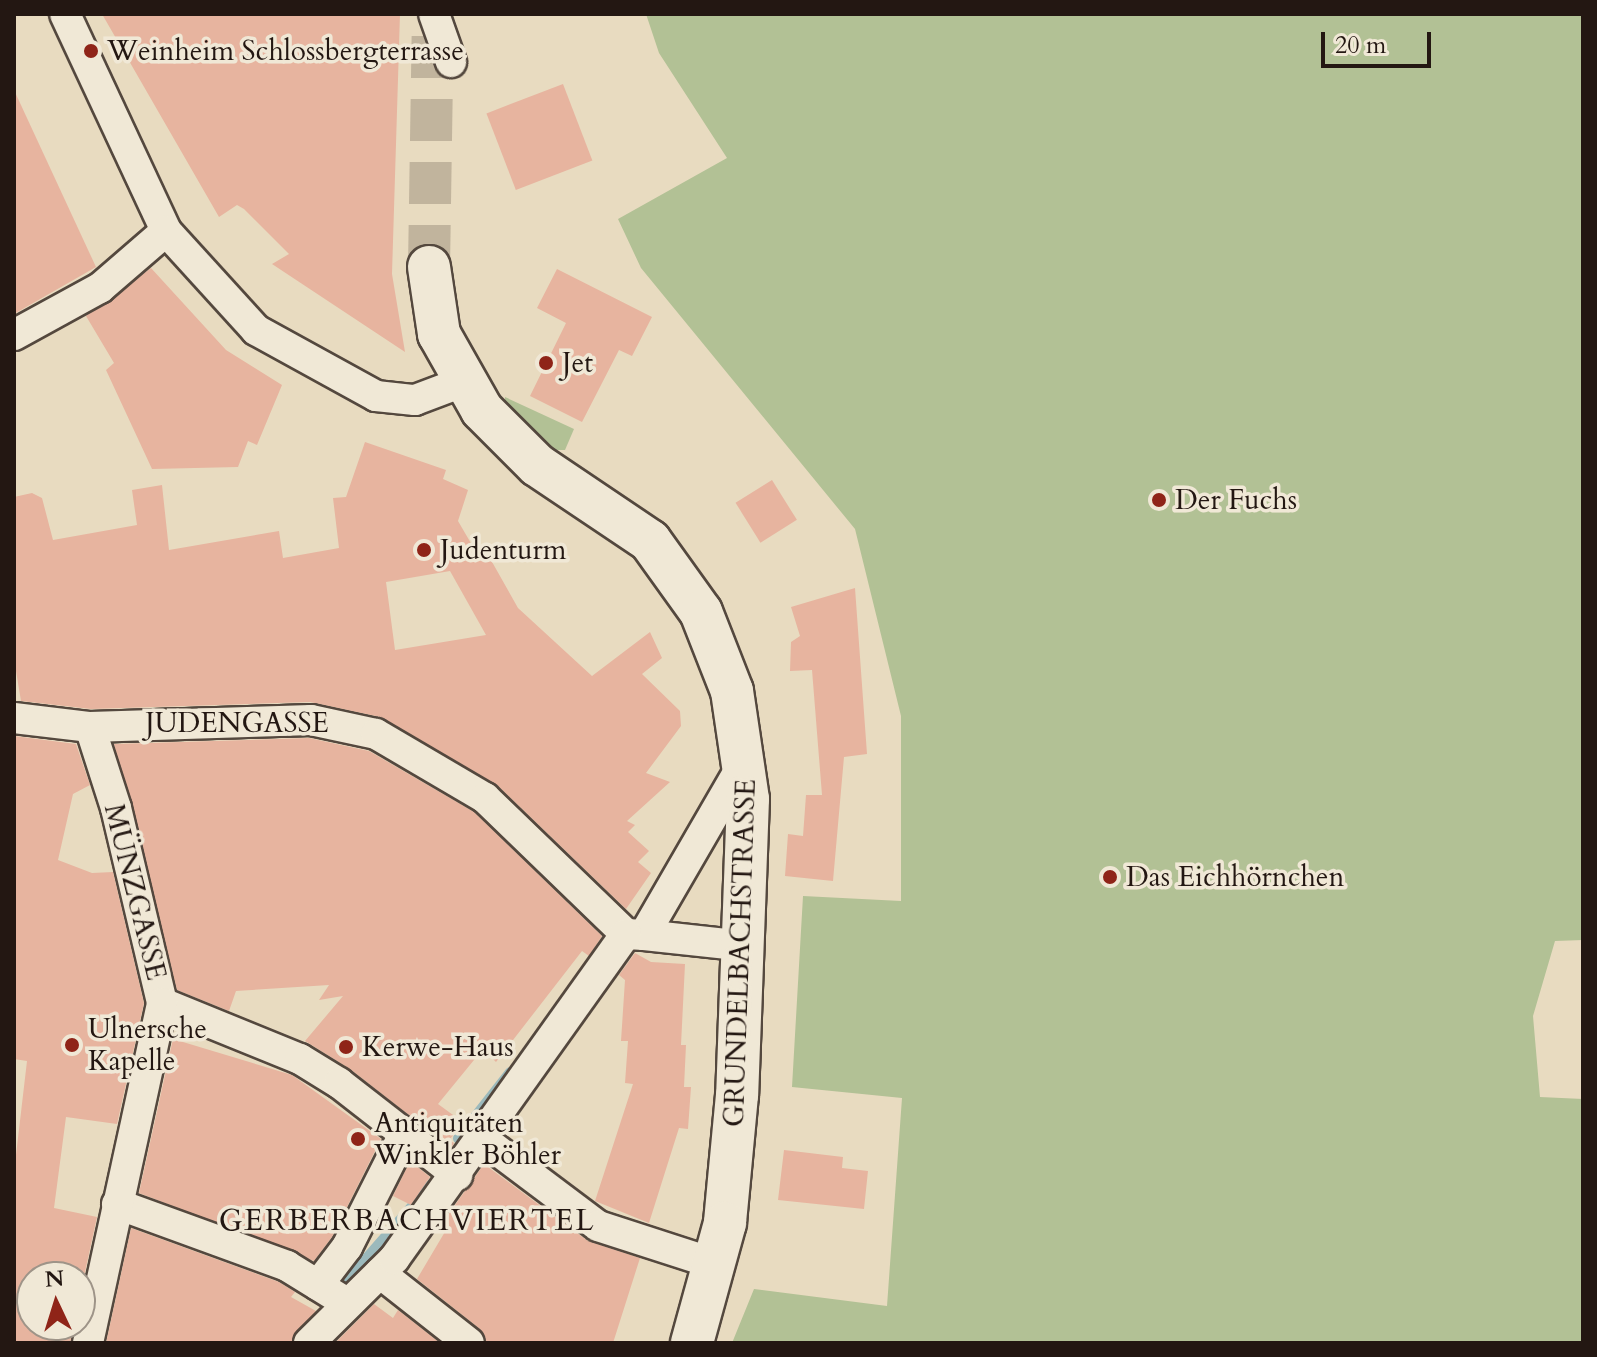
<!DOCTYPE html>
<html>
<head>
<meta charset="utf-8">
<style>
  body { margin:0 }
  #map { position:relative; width:1597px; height:1357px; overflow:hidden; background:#e8dbc0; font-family:Cardo,serif }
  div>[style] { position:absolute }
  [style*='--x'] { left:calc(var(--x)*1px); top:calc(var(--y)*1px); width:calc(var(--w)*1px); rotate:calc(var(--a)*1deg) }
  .green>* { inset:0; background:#b2c195 }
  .stream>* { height:11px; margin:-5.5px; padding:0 5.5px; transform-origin:5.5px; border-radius:5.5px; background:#9bb9bc }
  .building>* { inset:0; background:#e7b49f; transform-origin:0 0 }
  .secondary-tunnel>* { height:42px; margin-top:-21px; transform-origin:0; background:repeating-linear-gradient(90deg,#c1b49d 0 42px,transparent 0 63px) }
  .roads { filter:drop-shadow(2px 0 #54483e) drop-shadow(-2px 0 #54483e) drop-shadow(0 2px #54483e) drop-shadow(0 -2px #54483e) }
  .street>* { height:30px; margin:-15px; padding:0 15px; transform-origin:15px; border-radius:15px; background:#f0e8d6 }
  .secondary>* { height:42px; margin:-21px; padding:0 21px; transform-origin:21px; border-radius:21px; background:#f0e8d6 }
  .dots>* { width:22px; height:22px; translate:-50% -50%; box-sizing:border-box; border:4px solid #f0e8d6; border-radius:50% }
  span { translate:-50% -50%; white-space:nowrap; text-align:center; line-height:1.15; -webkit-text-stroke:7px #f0e8d6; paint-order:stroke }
  .poi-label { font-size:28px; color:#231712 }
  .left { translate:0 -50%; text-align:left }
  .street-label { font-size:28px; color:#231712 }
  .neighbourhood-label { font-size:30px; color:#231712; letter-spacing:2px }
  .frame { position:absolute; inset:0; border:16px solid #231712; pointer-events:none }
  .north { position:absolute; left:16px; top:1261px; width:80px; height:80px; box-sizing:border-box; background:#f0e8d6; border:2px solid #9e9488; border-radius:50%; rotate:356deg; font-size:22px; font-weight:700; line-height:32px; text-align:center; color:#231712 }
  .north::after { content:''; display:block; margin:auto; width:28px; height:36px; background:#8f2418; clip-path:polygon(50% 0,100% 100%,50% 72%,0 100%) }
  .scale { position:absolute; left:1321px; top:32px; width:110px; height:36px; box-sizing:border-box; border:4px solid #231712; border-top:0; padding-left:10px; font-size:24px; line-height:28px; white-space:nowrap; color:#231712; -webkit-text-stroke:6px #f0e8d6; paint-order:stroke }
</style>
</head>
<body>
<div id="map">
  <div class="green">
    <div style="clip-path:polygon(646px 14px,1583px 14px,1583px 940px,1555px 941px,1533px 1016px,1540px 1097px,1583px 1099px,1583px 1343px,732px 1343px,754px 1289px,887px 1306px,902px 1098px,792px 1087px,803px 896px,901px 901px,901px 716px,855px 529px,641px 268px,618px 219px,727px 158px,659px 53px)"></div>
    <div style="clip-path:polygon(505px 397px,574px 429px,565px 450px,550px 450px,505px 407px)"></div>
  </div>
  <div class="stream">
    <div style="--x:458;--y:1138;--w:84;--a:-51.8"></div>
    <div style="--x:347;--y:1280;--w:128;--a:-48.8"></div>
  </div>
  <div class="building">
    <div style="clip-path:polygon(102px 14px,400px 14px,392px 274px,405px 352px,272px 264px,289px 254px,244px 209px,237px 205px,219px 217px)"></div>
    <div style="left:563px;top:84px;width:82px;height:82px;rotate:69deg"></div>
    <div style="clip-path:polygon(14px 90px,96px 267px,14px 314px)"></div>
    <div style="clip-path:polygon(151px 268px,226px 350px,282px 385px,257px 445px,248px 441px,238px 467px,152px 469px,106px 370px,114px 363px,86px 316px)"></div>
    <div style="clip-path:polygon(557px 269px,652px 317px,632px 356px,619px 350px,582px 422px,530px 396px,566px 323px,537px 308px)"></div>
    <div style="clip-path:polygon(evenodd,365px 442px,446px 470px,443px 479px,468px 490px,458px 521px,479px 557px,487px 553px,518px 608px,592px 676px,650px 632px,662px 658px,642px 674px,680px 711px,681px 726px,646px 773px,670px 782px,627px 821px,635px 825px,628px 832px,649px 851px,638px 862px,651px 873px,626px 909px,497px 785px,380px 717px,310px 702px,91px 709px,21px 701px,14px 659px,14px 497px,32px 493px,42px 498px,53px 540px,137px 525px,132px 490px,162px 485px,169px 550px,279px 531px,283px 558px,339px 548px,333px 498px,346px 497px,365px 442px,450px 571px,486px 635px,395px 650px,386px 582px,450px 571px)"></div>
    <div style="left:772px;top:480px;width:47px;height:43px;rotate:58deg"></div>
    <div style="clip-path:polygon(855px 588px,867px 754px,844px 757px,833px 881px,785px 876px,788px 834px,803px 836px,806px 795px,822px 795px,812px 670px,790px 671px,791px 642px,800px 636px,791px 607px)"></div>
    <div style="clip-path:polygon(14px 736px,76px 744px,90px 785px,73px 794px,58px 860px,92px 873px,113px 872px,144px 1003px,139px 1025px,126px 1027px,138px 1030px,117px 1124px,66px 1117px,54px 1208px,97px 1217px,80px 1295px,80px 1277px,32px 1277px,32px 1325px,74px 1325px,70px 1343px,14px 1343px,14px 1172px,27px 1061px,14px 1059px)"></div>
    <div style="clip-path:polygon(309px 738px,369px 751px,474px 812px,602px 936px,589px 956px,582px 951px,496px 1062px,483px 1049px,438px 1104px,464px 1123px,449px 1140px,454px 1143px,451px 1148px,350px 1069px,305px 1041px,343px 996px,319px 1000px,329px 985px,236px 991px,229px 1011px,177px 990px,114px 744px)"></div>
    <div style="clip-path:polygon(635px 953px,651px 962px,685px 964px,681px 1045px,686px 1045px,684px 1087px,691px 1087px,688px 1129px,679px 1128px,649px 1223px,595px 1201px,633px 1084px,625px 1083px,628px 1041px,621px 1041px,625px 980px,619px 975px)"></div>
    <div style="clip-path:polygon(173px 1039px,292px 1075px,381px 1139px,332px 1237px,314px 1261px,139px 1193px)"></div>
    <div style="clip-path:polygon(784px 1150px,843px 1157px,842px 1168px,868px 1171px,864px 1209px,778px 1200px)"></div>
    <div style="clip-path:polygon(410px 1161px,430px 1177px,411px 1205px,393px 1196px)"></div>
    <div style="clip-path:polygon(484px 1164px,588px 1241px,640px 1258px,613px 1343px,487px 1343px,480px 1329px,417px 1279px,449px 1225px,443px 1222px)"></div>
    <div style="clip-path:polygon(131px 1228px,279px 1282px,295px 1292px,291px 1297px,316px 1311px,292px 1343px,106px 1343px)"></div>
    <div style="clip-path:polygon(374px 1304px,393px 1318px,398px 1310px,440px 1343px,335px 1343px)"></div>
  </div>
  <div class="secondary-tunnel">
    <div style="--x:429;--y:267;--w:253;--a:-89.1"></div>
  </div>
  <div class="roads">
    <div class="street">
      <div style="--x:65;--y:14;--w:239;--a:65"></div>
      <div style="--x:166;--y:231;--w:134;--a:47.7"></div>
      <div style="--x:256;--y:330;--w:137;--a:28.8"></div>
      <div style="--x:376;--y:396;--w:39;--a:6"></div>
      <div style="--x:415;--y:400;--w:51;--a:-20.6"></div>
      <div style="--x:434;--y:14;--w:51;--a:70.5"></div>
      <div style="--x:14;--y:335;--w:98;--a:-28.7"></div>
      <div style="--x:100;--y:288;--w:87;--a:-40.8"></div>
      <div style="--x:14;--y:718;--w:77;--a:6.8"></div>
      <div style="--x:90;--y:727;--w:221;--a:-1.8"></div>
      <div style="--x:311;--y:720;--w:66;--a:12.2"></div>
      <div style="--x:376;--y:734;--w:126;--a:30.4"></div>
      <div style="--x:485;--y:798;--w:196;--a:44"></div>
      <div style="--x:90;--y:727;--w:85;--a:72.2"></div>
      <div style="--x:116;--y:808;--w:200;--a:76.7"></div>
      <div style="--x:162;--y:1003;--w:149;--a:22.1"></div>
      <div style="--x:300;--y:1059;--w:46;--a:31.6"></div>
      <div style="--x:339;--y:1083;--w:150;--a:37.9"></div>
      <div style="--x:626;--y:934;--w:18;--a:3"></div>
      <div style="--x:644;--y:935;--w:203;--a:-59.9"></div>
      <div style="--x:644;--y:935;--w:103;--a:6.2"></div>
      <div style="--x:481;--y:1138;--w:146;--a:36.9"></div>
      <div style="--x:598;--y:1226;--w:124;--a:17.9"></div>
      <div style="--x:117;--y:1204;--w:181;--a:20"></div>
      <div style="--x:287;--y:1266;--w:70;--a:31.7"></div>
      <div style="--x:380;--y:1273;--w:113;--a:38.2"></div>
      <div style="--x:318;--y:1285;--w:48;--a:-52.7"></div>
      <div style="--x:347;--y:1247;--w:124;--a:-63.2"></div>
      <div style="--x:88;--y:1343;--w:348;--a:-77.7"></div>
      <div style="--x:309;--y:1343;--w:120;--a:-44.7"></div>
      <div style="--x:394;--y:1259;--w:399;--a:-54.5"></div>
    </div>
    <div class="secondary">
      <div style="--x:429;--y:267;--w:68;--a:81.5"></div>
      <div style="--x:439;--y:334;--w:87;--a:60.5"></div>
      <div style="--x:482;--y:410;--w:78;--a:45"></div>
      <div style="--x:537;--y:465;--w:136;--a:33.9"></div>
      <div style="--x:650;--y:541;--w:87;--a:54.3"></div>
      <div style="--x:701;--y:612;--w:85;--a:68.6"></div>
      <div style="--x:732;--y:691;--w:109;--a:81.6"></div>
      <div style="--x:748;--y:799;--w:296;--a:92.1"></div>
      <div style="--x:737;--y:1095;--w:129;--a:95.4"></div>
      <div style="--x:725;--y:1223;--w:124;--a:105.4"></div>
    </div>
  </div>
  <div class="dots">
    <div style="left:91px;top:51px;background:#8f2418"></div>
    <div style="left:546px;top:363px;background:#8f2418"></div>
    <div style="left:1159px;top:500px;background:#8f2418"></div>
    <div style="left:424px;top:550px;background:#8f2418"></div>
    <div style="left:1110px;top:877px;background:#8f2418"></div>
    <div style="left:72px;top:1045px;background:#8f2418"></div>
    <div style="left:346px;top:1047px;background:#8f2418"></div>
    <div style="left:358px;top:1139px;background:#8f2418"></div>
  </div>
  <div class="poi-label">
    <span class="left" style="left:107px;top:51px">Weinheim Schlossbergterrasse</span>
    <span class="left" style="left:562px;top:363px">Jet</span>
    <span class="left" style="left:1175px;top:500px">Der Fuchs</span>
    <span class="left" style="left:440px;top:550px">Judenturm</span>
    <span class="left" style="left:1126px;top:877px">Das Eichhörnchen</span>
    <span class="left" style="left:88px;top:1045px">Ulnersche<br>Kapelle</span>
    <span class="left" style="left:362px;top:1047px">Kerwe-Haus</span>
    <span class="left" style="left:374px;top:1139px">Antiquitäten<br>Winkler Böhler</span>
  </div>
  <div class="street-label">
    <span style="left:237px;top:723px">JUDENGASSE</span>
    <span style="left:135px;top:892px;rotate:76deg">MÜNZGASSE</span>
    <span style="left:740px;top:953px;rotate:-88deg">GRUNDELBACHSTRASSE</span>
  </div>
  <div class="neighbourhood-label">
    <span style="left:407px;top:1221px">GERBERBACHVIERTEL</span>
  </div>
  <div class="frame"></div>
  <div class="north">N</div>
  <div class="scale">20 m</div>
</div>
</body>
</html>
